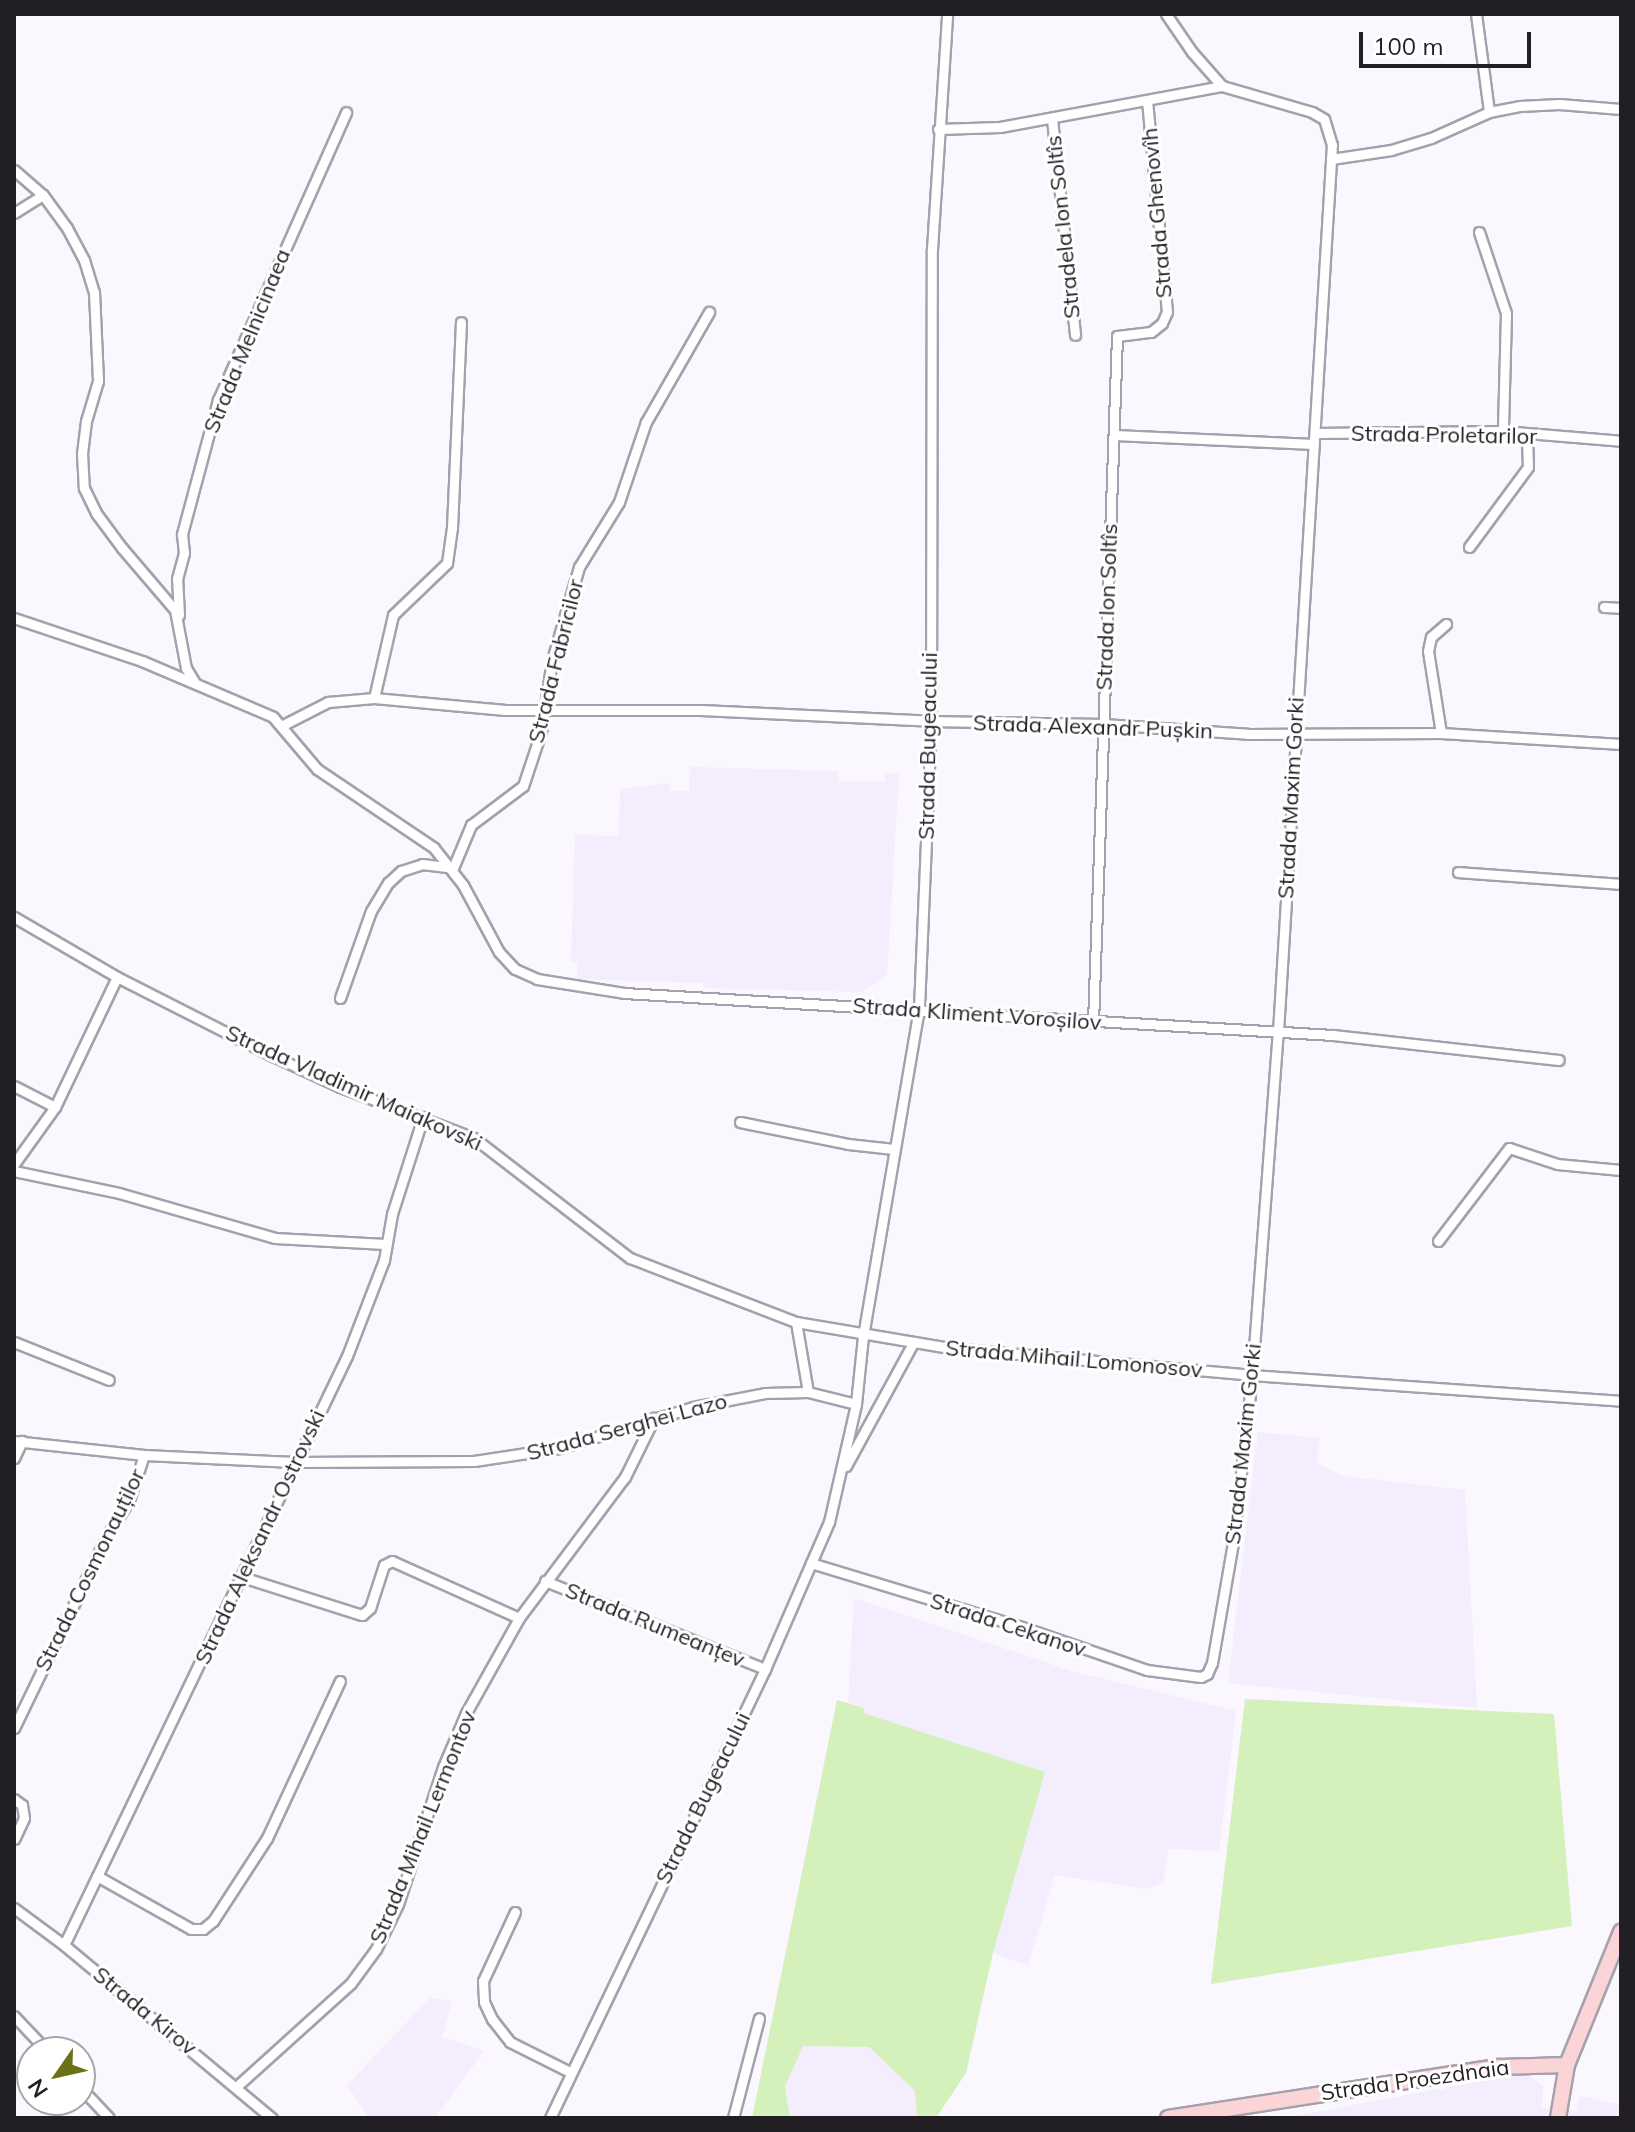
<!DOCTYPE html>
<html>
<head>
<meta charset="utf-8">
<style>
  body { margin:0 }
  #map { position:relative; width:1635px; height:2132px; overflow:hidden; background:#faf7fe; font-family:Mulish,sans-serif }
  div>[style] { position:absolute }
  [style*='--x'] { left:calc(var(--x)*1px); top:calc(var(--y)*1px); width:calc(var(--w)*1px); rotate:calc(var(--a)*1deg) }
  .built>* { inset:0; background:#f3edfd }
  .green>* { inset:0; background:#d4f0bb }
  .roads { filter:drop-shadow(2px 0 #a5a1ac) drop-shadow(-2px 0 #a5a1ac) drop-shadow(0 2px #a5a1ac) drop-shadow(0 -2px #a5a1ac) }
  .street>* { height:9px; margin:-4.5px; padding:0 4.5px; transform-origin:4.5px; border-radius:4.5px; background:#fff }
  .primary>* { height:14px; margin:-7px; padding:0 7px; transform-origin:7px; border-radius:7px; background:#fad4d6 }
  span { translate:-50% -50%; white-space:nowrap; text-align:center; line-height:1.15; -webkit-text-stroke:6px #fff; paint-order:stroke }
  .street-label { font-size:22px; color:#211f23 }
  .frame { position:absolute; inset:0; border:16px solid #211f23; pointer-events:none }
  .north { position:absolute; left:16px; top:2036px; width:80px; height:80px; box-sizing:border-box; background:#fff; border:2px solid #a6a5a7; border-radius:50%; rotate:236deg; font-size:22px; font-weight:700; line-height:32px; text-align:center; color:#211f23 }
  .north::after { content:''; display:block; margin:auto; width:28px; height:36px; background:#6c7016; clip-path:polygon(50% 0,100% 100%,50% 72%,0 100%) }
  .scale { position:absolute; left:1359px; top:32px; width:172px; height:36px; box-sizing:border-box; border:4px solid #211f23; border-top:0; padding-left:10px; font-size:24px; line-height:28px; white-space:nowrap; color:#211f23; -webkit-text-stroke:6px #fff; paint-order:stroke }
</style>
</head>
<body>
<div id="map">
  <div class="built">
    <div style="clip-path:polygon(690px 767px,838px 771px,839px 781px,885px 782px,885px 773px,899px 774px,887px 975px,861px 992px,705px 988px,702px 983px,577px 979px,577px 962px,571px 961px,575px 835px,619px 836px,620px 789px,670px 783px,670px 791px,689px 791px)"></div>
    <div style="clip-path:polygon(1258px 1432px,1320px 1438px,1317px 1463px,1343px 1476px,1465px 1490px,1477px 1708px,1228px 1683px)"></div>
    <div style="clip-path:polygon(854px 1598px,1071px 1671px,1236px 1711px,1219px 1851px,1169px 1849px,1163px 1883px,1147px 1889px,1055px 1875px,1028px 1966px,993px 1953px,1045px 1772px,862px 1713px,864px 1708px,848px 1702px)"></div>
    <div style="clip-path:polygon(430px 1998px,452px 2001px,442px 2037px,484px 2051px,435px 2118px,369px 2118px,347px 2085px)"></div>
    <div style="clip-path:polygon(802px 2046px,869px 2047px,915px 2091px,917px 2118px,790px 2118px,785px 2086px)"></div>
    <div style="clip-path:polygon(1526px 2073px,1543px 2086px,1542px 2108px,1576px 2111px,1580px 2096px,1621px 2105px,1621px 2118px,1283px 2118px)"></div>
  </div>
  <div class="green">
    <div style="clip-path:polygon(1245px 1699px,1554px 1714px,1572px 1926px,1211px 1984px)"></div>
    <div style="clip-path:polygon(837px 1700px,864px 1708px,863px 1713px,1045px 1772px,993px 1953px,966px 2073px,936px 2118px,917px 2118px,915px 2091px,869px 2047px,803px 2046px,785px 2086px,790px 2118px,752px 2118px)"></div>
  </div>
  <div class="roads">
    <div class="street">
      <div style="--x:1476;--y:14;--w:99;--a:82.4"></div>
      <div style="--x:1052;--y:119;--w:217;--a:83.9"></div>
      <div style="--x:938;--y:129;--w:62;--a:-1.8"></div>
      <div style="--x:1000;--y:127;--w:226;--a:-10.5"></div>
      <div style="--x:1331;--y:159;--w:61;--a:-8.5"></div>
      <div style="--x:1391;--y:150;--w:42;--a:-16.7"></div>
      <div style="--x:1431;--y:138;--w:64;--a:-24.1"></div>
      <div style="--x:1489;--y:112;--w:32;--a:-11"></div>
      <div style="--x:1520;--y:106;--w:39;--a:-3"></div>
      <div style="--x:1559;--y:104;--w:62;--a:4.6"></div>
      <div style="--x:14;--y:170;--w:38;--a:41"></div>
      <div style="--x:43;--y:195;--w:41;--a:54"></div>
      <div style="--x:67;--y:228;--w:36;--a:62"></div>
      <div style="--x:84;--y:260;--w:34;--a:73"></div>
      <div style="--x:94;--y:292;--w:89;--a:87.4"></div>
      <div style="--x:98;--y:381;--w:42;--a:106.7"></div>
      <div style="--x:86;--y:421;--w:32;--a:97"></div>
      <div style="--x:82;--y:453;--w:35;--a:87"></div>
      <div style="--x:84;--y:488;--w:28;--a:64"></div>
      <div style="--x:96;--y:513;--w:44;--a:53.4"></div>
      <div style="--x:122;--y:548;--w:82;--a:49.5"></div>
      <div style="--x:175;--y:610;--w:59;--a:79.3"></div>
      <div style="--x:186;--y:668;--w:17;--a:59"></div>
      <div style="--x:14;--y:213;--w:34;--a:-32"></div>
      <div style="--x:1479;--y:232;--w:85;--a:71.6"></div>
      <div style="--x:1506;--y:313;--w:118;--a:91.5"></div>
      <div style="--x:1315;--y:433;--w:188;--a:-0.6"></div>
      <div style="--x:1503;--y:431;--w:118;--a:4.8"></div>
      <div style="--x:1114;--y:435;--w:200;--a:2.6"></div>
      <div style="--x:1469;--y:547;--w:99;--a:-53.6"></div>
      <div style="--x:1528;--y:467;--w:33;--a:-92"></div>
      <div style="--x:1604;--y:607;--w:17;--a:3"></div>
      <div style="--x:179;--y:615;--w:36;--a:-93"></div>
      <div style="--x:177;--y:579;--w:27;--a:-75"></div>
      <div style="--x:184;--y:553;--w:19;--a:-96"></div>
      <div style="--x:182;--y:534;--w:139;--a:-75"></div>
      <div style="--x:218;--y:400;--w:315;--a:-66"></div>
      <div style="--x:14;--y:618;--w:135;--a:18.6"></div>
      <div style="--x:142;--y:661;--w:142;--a:23.1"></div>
      <div style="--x:273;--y:717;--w:68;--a:49.8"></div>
      <div style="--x:317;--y:769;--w:141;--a:34"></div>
      <div style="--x:434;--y:848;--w:47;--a:51.9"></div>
      <div style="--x:463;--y:885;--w:76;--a:61.8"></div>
      <div style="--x:499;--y:952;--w:23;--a:47"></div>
      <div style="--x:515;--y:969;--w:24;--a:24"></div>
      <div style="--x:537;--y:979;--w:88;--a:9.1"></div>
      <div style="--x:624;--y:993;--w:710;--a:3.39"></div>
      <div style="--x:1333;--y:1035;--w:227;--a:6.3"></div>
      <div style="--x:374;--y:698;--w:85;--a:-77.1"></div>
      <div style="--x:393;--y:615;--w:75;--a:-43.9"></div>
      <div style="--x:447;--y:563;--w:35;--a:-82"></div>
      <div style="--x:452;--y:528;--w:206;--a:-87.5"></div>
      <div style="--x:283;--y:725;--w:51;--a:-27.1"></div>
      <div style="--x:328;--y:702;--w:46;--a:-5"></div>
      <div style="--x:374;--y:698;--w:132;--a:5.2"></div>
      <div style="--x:505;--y:710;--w:196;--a:0"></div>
      <div style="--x:701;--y:710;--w:230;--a:2.7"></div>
      <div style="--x:931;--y:721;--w:172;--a:1"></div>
      <div style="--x:1103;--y:724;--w:145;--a:3.9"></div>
      <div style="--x:1248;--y:734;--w:193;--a:-0.3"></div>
      <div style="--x:1441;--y:733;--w:180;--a:3.5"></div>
      <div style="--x:1441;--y:733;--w:83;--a:-99"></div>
      <div style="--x:1428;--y:651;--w:14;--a:-78"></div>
      <div style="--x:1431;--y:637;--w:20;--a:-41"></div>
      <div style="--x:1458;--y:872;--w:163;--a:4.2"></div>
      <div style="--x:14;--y:917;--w:119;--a:30.2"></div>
      <div style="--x:117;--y:977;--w:175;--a:26.9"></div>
      <div style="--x:273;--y:1056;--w:74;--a:24.8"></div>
      <div style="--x:340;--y:1087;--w:143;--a:20.8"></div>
      <div style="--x:474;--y:1138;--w:197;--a:37.6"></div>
      <div style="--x:630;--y:1258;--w:178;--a:21.1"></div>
      <div style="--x:796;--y:1322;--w:156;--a:9.6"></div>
      <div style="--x:950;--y:1348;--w:303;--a:5.1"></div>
      <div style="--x:1252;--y:1375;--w:370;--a:4"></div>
      <div style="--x:340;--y:998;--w:92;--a:-70.4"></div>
      <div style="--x:371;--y:911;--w:33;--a:-59"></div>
      <div style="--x:388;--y:883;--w:18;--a:-43"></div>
      <div style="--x:401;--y:871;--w:22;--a:-18"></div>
      <div style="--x:422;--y:864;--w:31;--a:7"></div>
      <div style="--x:453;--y:868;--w:47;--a:-67.3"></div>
      <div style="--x:471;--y:825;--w:65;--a:-36.9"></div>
      <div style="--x:523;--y:786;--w:57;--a:-71.6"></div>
      <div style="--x:541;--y:732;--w:73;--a:-81.3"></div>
      <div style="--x:552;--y:660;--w:97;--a:-73.8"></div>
      <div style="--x:579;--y:567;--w:76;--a:-58.4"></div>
      <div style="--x:619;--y:502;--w:84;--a:-71.4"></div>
      <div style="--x:646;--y:422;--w:127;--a:-60.2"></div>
      <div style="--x:1093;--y:1023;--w:687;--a:-88"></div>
      <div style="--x:1117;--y:336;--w:34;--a:-7"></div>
      <div style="--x:1151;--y:332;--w:14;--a:-39"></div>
      <div style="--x:1162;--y:323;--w:12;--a:-66"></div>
      <div style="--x:1167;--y:312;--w:212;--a:-95.4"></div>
      <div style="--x:14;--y:1086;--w:46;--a:27.1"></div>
      <div style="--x:740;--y:1122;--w:110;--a:11.5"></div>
      <div style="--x:848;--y:1144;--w:46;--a:6.2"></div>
      <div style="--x:14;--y:1164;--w:70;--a:-54.3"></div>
      <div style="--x:55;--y:1107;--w:144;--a:-64.5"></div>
      <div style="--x:14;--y:1171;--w:107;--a:11.8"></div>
      <div style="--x:119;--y:1193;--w:162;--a:16.1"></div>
      <div style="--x:275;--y:1238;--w:110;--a:3.1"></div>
      <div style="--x:1438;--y:1241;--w:117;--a:-52.6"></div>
      <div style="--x:1509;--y:1148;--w:51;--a:18.4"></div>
      <div style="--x:1557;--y:1164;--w:64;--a:5.4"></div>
      <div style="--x:796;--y:1322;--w:71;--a:80.3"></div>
      <div style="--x:14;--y:1342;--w:102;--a:21.8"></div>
      <div style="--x:14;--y:1441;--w:131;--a:6.1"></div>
      <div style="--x:144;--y:1455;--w:150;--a:2.7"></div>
      <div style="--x:294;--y:1462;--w:180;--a:-0.3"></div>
      <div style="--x:474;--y:1461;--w:87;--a:-8.6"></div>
      <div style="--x:560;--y:1448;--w:139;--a:-17.1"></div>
      <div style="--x:693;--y:1407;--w:73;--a:-11"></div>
      <div style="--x:765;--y:1393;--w:43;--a:-1.3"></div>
      <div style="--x:808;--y:1392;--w:49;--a:14"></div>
      <div style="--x:14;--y:1458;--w:19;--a:-65"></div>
      <div style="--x:846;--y:1466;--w:140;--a:-61.4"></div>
      <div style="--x:811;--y:1563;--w:224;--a:16.9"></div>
      <div style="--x:1025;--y:1628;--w:129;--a:19"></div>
      <div style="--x:1147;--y:1670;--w:54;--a:7.4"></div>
      <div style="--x:1201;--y:1677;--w:7;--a:-27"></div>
      <div style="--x:1207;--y:1674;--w:12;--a:-66"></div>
      <div style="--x:1212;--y:1663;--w:122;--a:-80.1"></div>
      <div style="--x:1233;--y:1543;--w:169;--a:-83.5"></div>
      <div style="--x:1252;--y:1375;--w:344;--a:-85.7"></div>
      <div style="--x:1278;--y:1032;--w:889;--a:-86.52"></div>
      <div style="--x:1332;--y:145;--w:27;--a:-107"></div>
      <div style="--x:1324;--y:119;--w:14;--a:-150"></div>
      <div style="--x:1312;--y:112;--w:94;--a:-163.9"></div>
      <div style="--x:1222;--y:86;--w:45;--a:-131.4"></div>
      <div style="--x:1192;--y:52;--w:46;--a:-124.4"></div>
      <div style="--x:242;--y:1577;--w:126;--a:17.6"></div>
      <div style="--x:362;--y:1615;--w:11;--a:-41"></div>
      <div style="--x:370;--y:1608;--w:45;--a:-72"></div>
      <div style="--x:384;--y:1565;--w:9;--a:-27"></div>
      <div style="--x:392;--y:1561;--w:139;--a:24.2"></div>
      <div style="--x:545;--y:1581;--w:237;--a:21.8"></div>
      <div style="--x:14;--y:1728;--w:213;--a:-64.2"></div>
      <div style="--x:107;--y:1536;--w:42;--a:-58.6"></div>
      <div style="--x:129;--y:1500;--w:47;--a:-71.6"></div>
      <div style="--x:14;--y:1799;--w:10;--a:37"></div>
      <div style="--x:22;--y:1805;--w:13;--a:81"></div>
      <div style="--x:24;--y:1818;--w:23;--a:115"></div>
      <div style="--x:97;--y:1876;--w:108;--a:29.4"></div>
      <div style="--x:191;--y:1929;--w:12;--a:0"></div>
      <div style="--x:203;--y:1929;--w:13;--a:-39"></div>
      <div style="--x:213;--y:1921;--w:99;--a:-57"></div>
      <div style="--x:267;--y:1838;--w:173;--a:-65.1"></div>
      <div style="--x:14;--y:1908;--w:62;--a:36.5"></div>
      <div style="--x:64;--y:1945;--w:271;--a:39.8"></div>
      <div style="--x:515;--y:1912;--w:76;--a:114.9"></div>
      <div style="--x:483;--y:1981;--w:21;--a:87"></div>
      <div style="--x:484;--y:2002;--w:19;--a:65"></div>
      <div style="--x:492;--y:2019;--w:29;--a:52"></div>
      <div style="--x:510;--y:2042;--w:67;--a:26.6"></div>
      <div style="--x:64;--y:1945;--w:653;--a:-64.34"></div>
      <div style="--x:347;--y:1356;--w:103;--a:-68.9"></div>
      <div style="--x:384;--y:1260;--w:47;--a:-80.1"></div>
      <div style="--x:392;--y:1214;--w:102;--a:-72.3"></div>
      <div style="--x:14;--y:2016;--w:50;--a:46.6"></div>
      <div style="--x:80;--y:2087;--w:42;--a:46.9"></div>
      <div style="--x:236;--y:2087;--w:155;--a:-42.1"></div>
      <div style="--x:351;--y:1983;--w:42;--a:-53.7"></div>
      <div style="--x:376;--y:1949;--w:50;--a:-63.9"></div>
      <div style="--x:398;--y:1904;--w:144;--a:-71.8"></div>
      <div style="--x:443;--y:1767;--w:59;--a:-66.9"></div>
      <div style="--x:466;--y:1713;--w:109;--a:-60.8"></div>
      <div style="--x:519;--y:1618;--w:176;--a:-53.1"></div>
      <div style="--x:625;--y:1477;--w:66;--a:-63.8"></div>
      <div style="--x:550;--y:2118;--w:498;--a:-64.4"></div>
      <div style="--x:765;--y:1669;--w:160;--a:-66.5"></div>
      <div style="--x:829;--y:1522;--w:121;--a:-77.1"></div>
      <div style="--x:856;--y:1404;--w:68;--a:-84.1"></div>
      <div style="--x:863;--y:1336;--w:333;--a:-80.3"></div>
      <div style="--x:919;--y:1008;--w:287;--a:-87.6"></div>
      <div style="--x:931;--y:721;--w:472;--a:-89.9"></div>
      <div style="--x:932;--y:249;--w:235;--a:-86.3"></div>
      <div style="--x:733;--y:2118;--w:103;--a:-75.4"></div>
    </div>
    <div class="primary">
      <div style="--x:1168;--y:2118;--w:335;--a:-8.8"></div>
      <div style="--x:1499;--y:2067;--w:68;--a:-1.7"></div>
      <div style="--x:1558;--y:2118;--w:54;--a:-80.4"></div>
      <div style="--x:1567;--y:2065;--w:144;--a:-67.9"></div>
    </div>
  </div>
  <div class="street-label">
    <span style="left:1157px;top:213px;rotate:-95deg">Strada Ghenovîh</span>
    <span style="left:1063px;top:227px;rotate:-96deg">Stradela Ion Soltîs</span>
    <span style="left:247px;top:341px;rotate:-68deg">Strada Melnicinaea</span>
    <span style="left:1444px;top:435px;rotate:1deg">Strada Proletarilor</span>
    <span style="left:1107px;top:607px;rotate:-88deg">Strada Ion Soltîs</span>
    <span style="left:556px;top:661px;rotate:-76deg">Strada Fabricilor</span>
    <span style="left:1093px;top:727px;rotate:2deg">Strada Alexandr Pușkin</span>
    <span style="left:928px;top:746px;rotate:-89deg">Strada Bugeacului</span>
    <span style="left:1291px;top:798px;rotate:-87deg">Strada Maxim Gorki</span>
    <span style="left:977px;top:1014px;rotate:4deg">Strada Kliment Voroșilov</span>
    <span style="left:354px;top:1088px;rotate:24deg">Strada Vladimir Maiakovski</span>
    <span style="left:1074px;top:1359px;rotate:5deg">Strada Mihail Lomonosov</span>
    <span style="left:627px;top:1427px;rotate:-15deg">Strada Serghei Lazo</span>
    <span style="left:1243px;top:1444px;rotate:-84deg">Strada Maxim Gorki</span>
    <span style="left:260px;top:1537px;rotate:-65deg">Strada Aleksandr Ostrovski</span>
    <span style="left:90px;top:1570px;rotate:-64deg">Strada Cosmonauților</span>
    <span style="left:655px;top:1625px;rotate:22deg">Strada Rumeanțev</span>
    <span style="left:1008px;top:1625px;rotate:18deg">Strada Cekanov</span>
    <span style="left:703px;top:1798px;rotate:-64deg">Strada Bugeacului</span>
    <span style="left:423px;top:1827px;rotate:-68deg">Strada Mihail Lermontov</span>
    <span style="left:145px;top:2011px;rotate:39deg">Strada Kirov</span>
    <span style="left:1415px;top:2080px;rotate:-8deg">Strada Proezdnaia</span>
  </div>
  <div class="frame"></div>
  <div class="north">N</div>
  <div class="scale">100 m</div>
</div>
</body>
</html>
